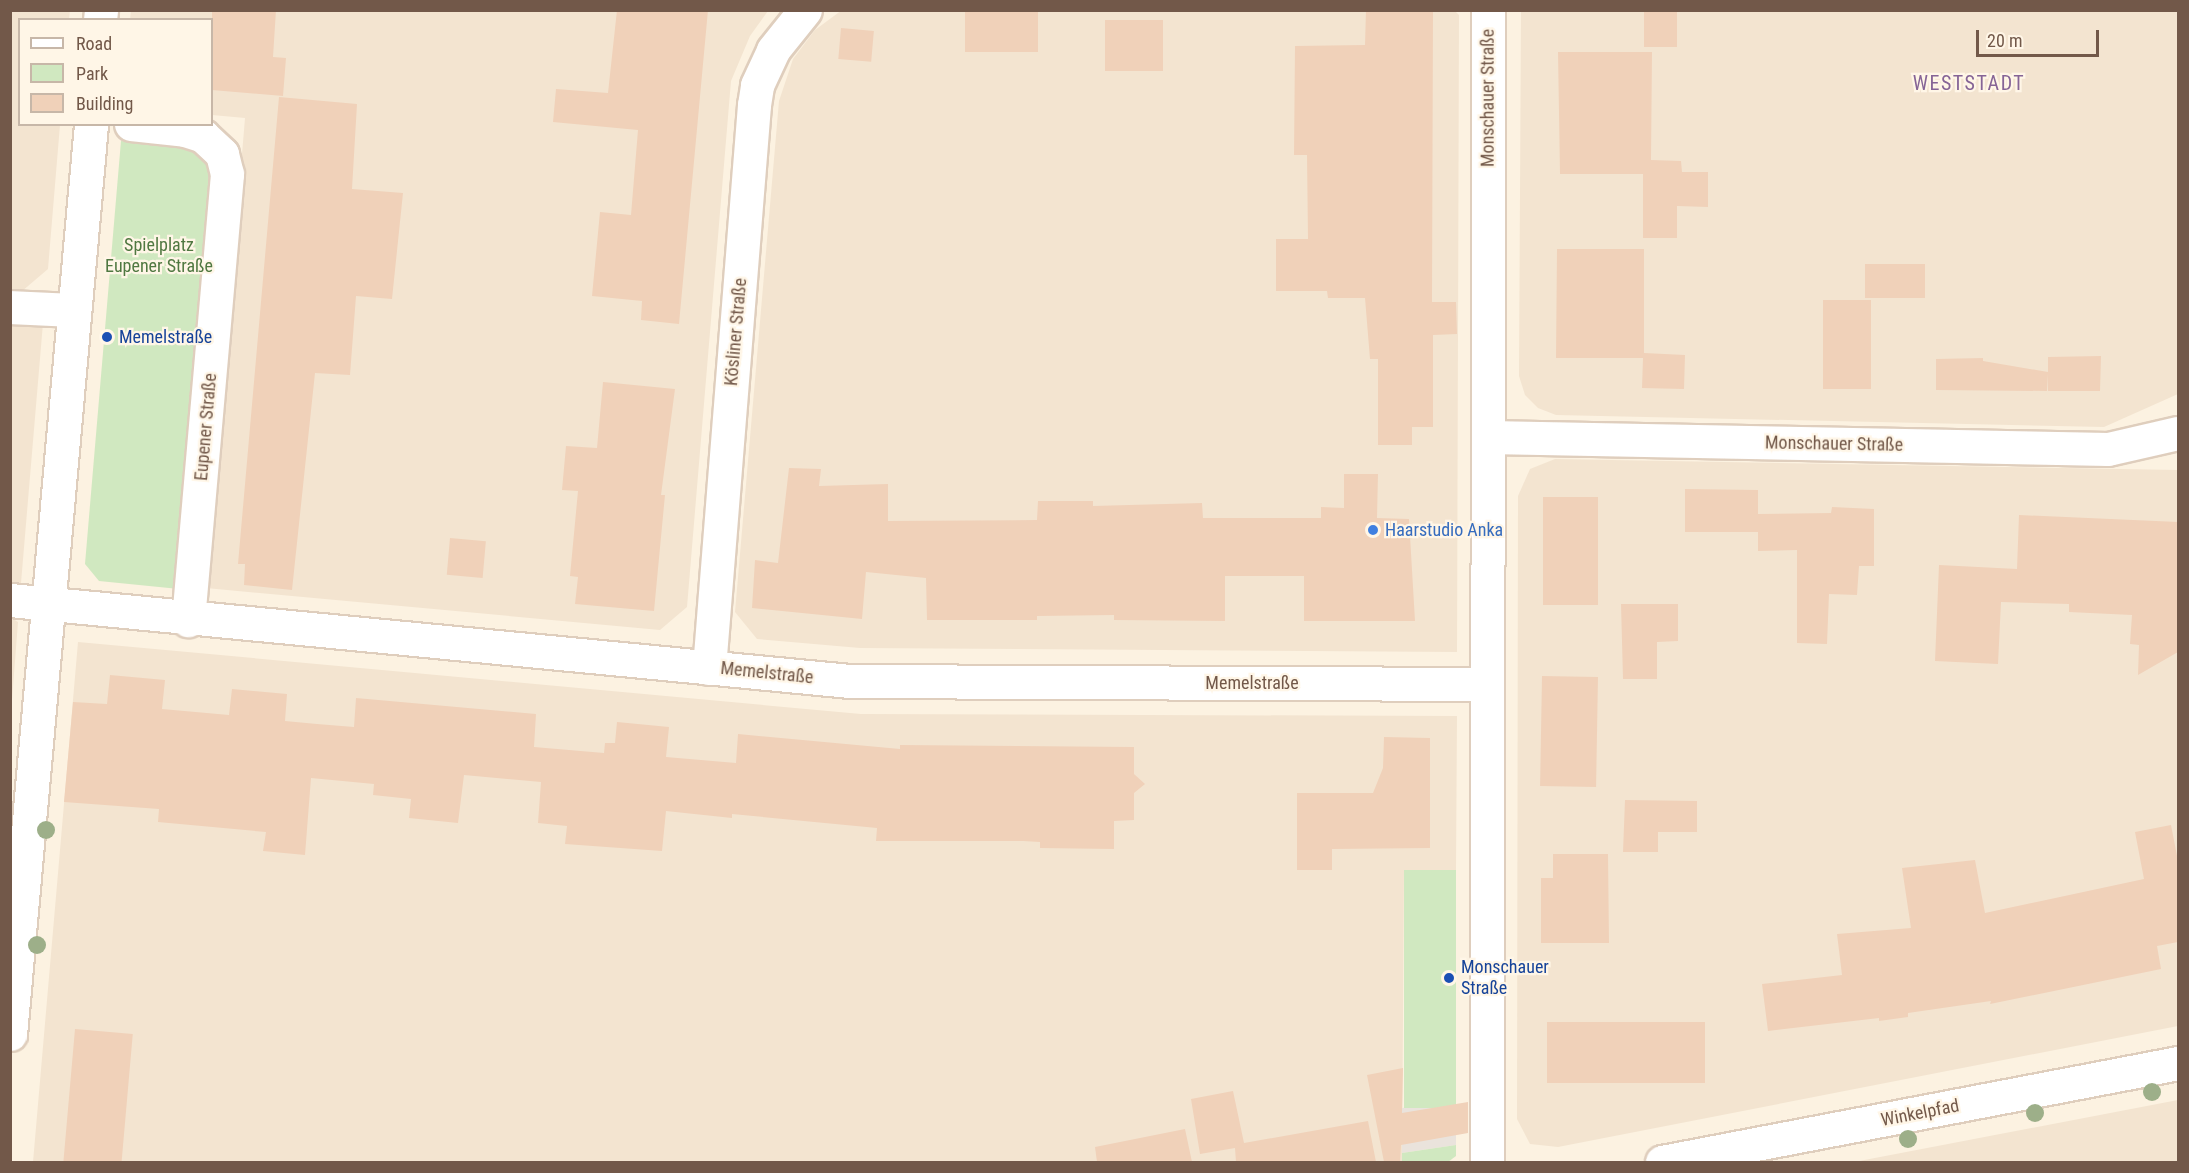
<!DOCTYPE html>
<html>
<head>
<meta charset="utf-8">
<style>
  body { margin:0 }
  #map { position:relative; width:2189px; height:1173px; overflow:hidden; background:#fcf2e1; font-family:"Roboto Condensed",sans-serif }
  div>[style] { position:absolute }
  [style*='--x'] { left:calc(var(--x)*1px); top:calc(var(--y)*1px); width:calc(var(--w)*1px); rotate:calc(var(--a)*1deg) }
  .residential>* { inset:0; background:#f3e4d0 }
  .industrial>* { inset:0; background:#eae3dc }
  .green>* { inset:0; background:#d0e8c0; transform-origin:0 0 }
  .building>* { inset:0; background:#f0d1b9; transform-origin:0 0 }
  .roads { filter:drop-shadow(2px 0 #dfcebd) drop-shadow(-2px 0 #dfcebd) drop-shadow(0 2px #dfcebd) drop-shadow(0 -2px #dfcebd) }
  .minor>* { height:33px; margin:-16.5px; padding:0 16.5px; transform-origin:16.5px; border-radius:16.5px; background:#fff }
  .trees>* { width:18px; height:18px; margin:-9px; border-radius:50%; background:#9daf89 }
  .dots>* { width:16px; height:16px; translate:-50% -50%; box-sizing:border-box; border:3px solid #fff6e7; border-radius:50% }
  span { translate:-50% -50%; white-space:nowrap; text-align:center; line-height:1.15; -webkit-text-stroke:4.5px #fff6e7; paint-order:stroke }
  .street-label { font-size:18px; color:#725849 }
  .park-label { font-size:18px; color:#507841 }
  .transit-label { font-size:18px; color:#164399 }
  .left { translate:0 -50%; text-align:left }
  .shop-label { font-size:18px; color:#366cbe }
  .neighbourhood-label { font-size:20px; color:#866496; letter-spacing:1.5px }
  .frame { position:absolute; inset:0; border:12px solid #725849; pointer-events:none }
  .legend { position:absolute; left:18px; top:18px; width:195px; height:108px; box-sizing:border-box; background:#fff6e7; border:2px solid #c7b7a8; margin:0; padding:8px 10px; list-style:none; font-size:18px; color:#725849 }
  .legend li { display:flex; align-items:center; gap:12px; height:30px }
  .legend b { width:30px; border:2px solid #c7b7a8 }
  .scale { position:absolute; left:1976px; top:30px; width:123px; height:27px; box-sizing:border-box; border:3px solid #725849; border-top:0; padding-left:8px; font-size:18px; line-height:21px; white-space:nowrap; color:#725849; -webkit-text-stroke:4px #fff6e7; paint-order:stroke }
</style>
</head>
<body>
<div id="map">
  <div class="residential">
    <div style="clip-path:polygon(131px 10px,768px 11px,750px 36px,731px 81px,687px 607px,660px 630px,206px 588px,245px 118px,212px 115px,212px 20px,130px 20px)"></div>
    <div style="clip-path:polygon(842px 10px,1454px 10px,1459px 15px,1457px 652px,860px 648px,757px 639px,735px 612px,779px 101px,793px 59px,815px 30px)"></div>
    <div style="clip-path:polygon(11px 11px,70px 11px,69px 19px,20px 20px,20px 124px,60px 125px,48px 269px,21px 292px,11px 291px)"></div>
    <div style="clip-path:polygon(1521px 11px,2178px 11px,2178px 394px,2104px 427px,1556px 415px,1538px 408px,1525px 395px,1519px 376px)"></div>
    <div style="clip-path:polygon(11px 321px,43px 323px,21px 583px,11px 583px)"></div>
    <div style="clip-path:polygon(1555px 459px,2178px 470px,2178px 1026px,1558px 1147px,1530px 1144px,1517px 1119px,1518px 496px,1530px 469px)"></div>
    <div style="clip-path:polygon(11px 618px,18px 622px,11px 713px)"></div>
    <div style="clip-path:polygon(78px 642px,861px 714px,1457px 716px,1456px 870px,1404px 870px,1402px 1162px,33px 1162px)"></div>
    <div style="clip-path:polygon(2178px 1100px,2178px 1162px,1854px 1162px)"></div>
  </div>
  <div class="industrial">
    <div style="clip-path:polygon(1456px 1100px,1456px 1145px,1402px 1153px,1402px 1108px)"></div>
  </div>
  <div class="green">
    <div style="clip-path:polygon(121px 141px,187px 147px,202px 157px,211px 171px,179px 589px,99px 581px,85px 564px)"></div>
    <div style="left:1404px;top:870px;width:52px;height:238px"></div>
    <div style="clip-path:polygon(1456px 1145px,1456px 1156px,1448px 1162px,1402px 1162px,1402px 1153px)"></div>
  </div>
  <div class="building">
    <div style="clip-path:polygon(212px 10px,276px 10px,273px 57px,286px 58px,283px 96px,212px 90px)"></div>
    <div style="clip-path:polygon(617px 10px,708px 10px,679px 324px,641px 320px,642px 301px,592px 296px,600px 212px,631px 215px,638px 130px,553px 122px,556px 89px,608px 93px)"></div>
    <div style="left:965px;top:10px;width:73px;height:42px"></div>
    <div style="clip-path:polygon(1366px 10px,1433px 10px,1432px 302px,1456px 302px,1457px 334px,1433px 335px,1433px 427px,1412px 427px,1412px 445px,1378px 445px,1378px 359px,1370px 359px,1365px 298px,1328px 298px,1327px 291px,1276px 291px,1276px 239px,1308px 239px,1307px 155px,1294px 155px,1295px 46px,1365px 45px)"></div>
    <div style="left:1644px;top:10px;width:33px;height:37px"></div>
    <div style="left:1105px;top:20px;width:58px;height:51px"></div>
    <div style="left:841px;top:28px;width:33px;height:31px;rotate:5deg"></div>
    <div style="clip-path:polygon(1558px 52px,1652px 52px,1651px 160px,1681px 161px,1682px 172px,1708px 172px,1708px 207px,1677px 206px,1677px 238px,1643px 238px,1643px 174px,1560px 174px)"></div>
    <div style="clip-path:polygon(279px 97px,357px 104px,352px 189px,403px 193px,392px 299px,356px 296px,350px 375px,315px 373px,292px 590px,244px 585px,245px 564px,238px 564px)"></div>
    <div style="clip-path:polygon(1557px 249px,1644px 249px,1644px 353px,1685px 355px,1684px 389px,1642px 388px,1643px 358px,1556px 358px)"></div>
    <div style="left:1865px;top:264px;width:60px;height:34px"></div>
    <div style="left:1823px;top:300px;width:48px;height:89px"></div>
    <div style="clip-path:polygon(2101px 356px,2100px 391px,2048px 391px,2048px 374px,2047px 391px,1936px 390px,1936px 359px,1983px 358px,1983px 361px,2048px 372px,2048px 357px)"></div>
    <div style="clip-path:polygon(603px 382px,675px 389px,661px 495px,665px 495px,654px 611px,575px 604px,578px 577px,570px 576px,578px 491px,562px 490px,566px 446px,597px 448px)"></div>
    <div style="clip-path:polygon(789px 468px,821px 469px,819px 486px,888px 484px,888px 521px,1037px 520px,1038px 501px,1093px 501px,1093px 506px,1202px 503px,1203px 518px,1321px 518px,1321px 507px,1344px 508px,1344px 474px,1378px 474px,1377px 518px,1409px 519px,1415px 621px,1304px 621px,1304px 576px,1225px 576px,1225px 621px,1114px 620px,1114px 615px,1037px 616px,1037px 620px,927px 620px,926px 578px,866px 572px,862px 619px,752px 608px,755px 560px,778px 563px)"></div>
    <div style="clip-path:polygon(1685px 489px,1758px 490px,1758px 514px,1831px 513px,1832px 507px,1874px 509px,1874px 566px,1859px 566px,1857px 595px,1829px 594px,1827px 644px,1797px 643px,1797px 550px,1758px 551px,1758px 532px,1685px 532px)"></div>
    <div style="left:1543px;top:497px;width:55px;height:108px"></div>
    <div style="clip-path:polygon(2019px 515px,2178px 522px,2178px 652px,2138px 675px,2139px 645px,2130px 644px,2132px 615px,2069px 612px,2069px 604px,2001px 602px,1998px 664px,1935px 661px,1939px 565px,2017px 569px)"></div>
    <div style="left:450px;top:538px;width:36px;height:37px;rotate:5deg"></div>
    <div style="clip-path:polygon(1621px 604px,1678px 604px,1678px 641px,1657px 642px,1657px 679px,1623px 679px)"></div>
    <div style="clip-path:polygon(110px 675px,165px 680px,162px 709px,229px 715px,232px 689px,287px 694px,285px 721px,317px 724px,354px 727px,356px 698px,536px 714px,534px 747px,604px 753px,605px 743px,615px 743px,617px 722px,669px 727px,666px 757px,736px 763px,738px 734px,900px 749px,900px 745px,1134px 747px,1134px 774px,1145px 784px,1134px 793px,1134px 820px,1114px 821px,1114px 849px,1040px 848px,1040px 842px,1023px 841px,876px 841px,877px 828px,732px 814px,732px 818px,666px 811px,662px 851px,565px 844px,567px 826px,538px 823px,541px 782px,464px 775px,458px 823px,409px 818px,411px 799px,373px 795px,374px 784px,311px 778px,305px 855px,263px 851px,266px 832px,158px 822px,159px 809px,64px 802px,73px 702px,107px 704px)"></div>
    <div style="left:1542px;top:676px;width:56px;height:110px;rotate:1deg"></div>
    <div style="clip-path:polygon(1384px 737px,1430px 738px,1430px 848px,1332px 849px,1332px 870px,1297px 870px,1297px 793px,1373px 793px,1383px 768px)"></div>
    <div style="clip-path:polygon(1625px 800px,1697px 801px,1697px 832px,1658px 832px,1658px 852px,1623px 852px)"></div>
    <div style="clip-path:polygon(2171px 825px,2178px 861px,2178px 942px,2157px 946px,2161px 969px,1990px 1004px,1991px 1001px,1908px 1013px,1908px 1017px,1879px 1021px,1879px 1018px,1768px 1031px,1762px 984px,1842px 975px,1837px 934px,1911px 928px,1902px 868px,1975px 860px,1985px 913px,2144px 879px,2135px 832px)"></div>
    <div style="clip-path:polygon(1553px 854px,1608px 854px,1609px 943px,1541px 943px,1541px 878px,1553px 878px)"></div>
    <div style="left:1547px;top:1022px;width:158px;height:61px"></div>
    <div style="left:75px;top:1029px;width:58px;height:133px;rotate:5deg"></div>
    <div style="clip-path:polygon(1403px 1068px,1402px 1113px,1468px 1102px,1468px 1133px,1401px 1145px,1400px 1162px,1384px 1162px,1367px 1075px)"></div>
    <div style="clip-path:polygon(1233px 1091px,1244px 1143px,1368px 1121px,1376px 1162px,1236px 1162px,1235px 1148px,1200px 1154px,1191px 1099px)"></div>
    <div style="clip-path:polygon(1185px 1129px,1192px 1162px,1097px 1162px,1095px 1147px)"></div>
  </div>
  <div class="roads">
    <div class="minor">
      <div style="--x:100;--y:20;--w:10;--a:-84"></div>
      <div style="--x:131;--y:124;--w:54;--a:6.3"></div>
      <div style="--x:185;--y:130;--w:19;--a:18"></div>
      <div style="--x:203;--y:136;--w:26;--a:43"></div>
      <div style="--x:222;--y:154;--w:21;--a:76"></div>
      <div style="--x:227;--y:174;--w:448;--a:95"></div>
      <div style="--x:10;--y:307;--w:63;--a:2.7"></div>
      <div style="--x:1488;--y:437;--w:620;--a:1.11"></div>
      <div style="--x:2108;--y:449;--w:72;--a:-12.9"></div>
      <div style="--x:10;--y:600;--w:844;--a:5.51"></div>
      <div style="--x:850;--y:681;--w:636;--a:0.27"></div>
      <div style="--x:709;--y:668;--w:565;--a:-85.43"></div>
      <div style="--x:754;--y:105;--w:20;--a:-81"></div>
      <div style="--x:757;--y:85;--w:38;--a:-65"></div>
      <div style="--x:773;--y:50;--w:51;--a:-51.3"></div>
      <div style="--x:10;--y:1034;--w:914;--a:-84.91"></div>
      <div style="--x:1487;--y:1162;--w:1152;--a:-89.95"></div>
      <div style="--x:1662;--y:1162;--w:525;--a:-10.86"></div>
    </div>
  </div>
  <div class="trees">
    <div style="left:46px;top:830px"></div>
    <div style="left:37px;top:945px"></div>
    <div style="left:2152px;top:1092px"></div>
    <div style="left:2035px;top:1113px"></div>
    <div style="left:1908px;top:1139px"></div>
  </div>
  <div class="dots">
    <div style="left:107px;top:337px;background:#1a4fb4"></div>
    <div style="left:1373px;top:530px;background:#3f7fe0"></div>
    <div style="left:1449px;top:978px;background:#1a4fb4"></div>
  </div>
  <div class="street-label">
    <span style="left:1488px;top:98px;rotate:-90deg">Monschauer Straße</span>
    <span style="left:736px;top:332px;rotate:-85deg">Kösliner Straße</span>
    <span style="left:206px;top:427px;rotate:-85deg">Eupener Straße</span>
    <span style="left:1834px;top:444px;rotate:1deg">Monschauer Straße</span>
    <span style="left:767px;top:673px;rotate:6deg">Memelstraße</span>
    <span style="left:1252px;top:683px">Memelstraße</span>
    <span style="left:1920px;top:1113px;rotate:-11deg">Winkelpfad</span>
  </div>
  <div class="park-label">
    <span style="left:159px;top:256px">Spielplatz<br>Eupener Straße</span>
  </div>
  <div class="transit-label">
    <span class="left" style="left:119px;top:337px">Memelstraße</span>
    <span class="left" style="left:1461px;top:978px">Monschauer<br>Straße</span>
  </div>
  <div class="shop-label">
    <span class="left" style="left:1385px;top:530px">Haarstudio Anka</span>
  </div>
  <div class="neighbourhood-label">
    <span style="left:1969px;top:83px">WESTSTADT</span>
  </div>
  <div class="frame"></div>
  <ul class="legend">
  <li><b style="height:8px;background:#fff"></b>Road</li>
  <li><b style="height:16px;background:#d0e8c0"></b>Park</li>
  <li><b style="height:16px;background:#f0d1b9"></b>Building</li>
  </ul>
  <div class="scale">20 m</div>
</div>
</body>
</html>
